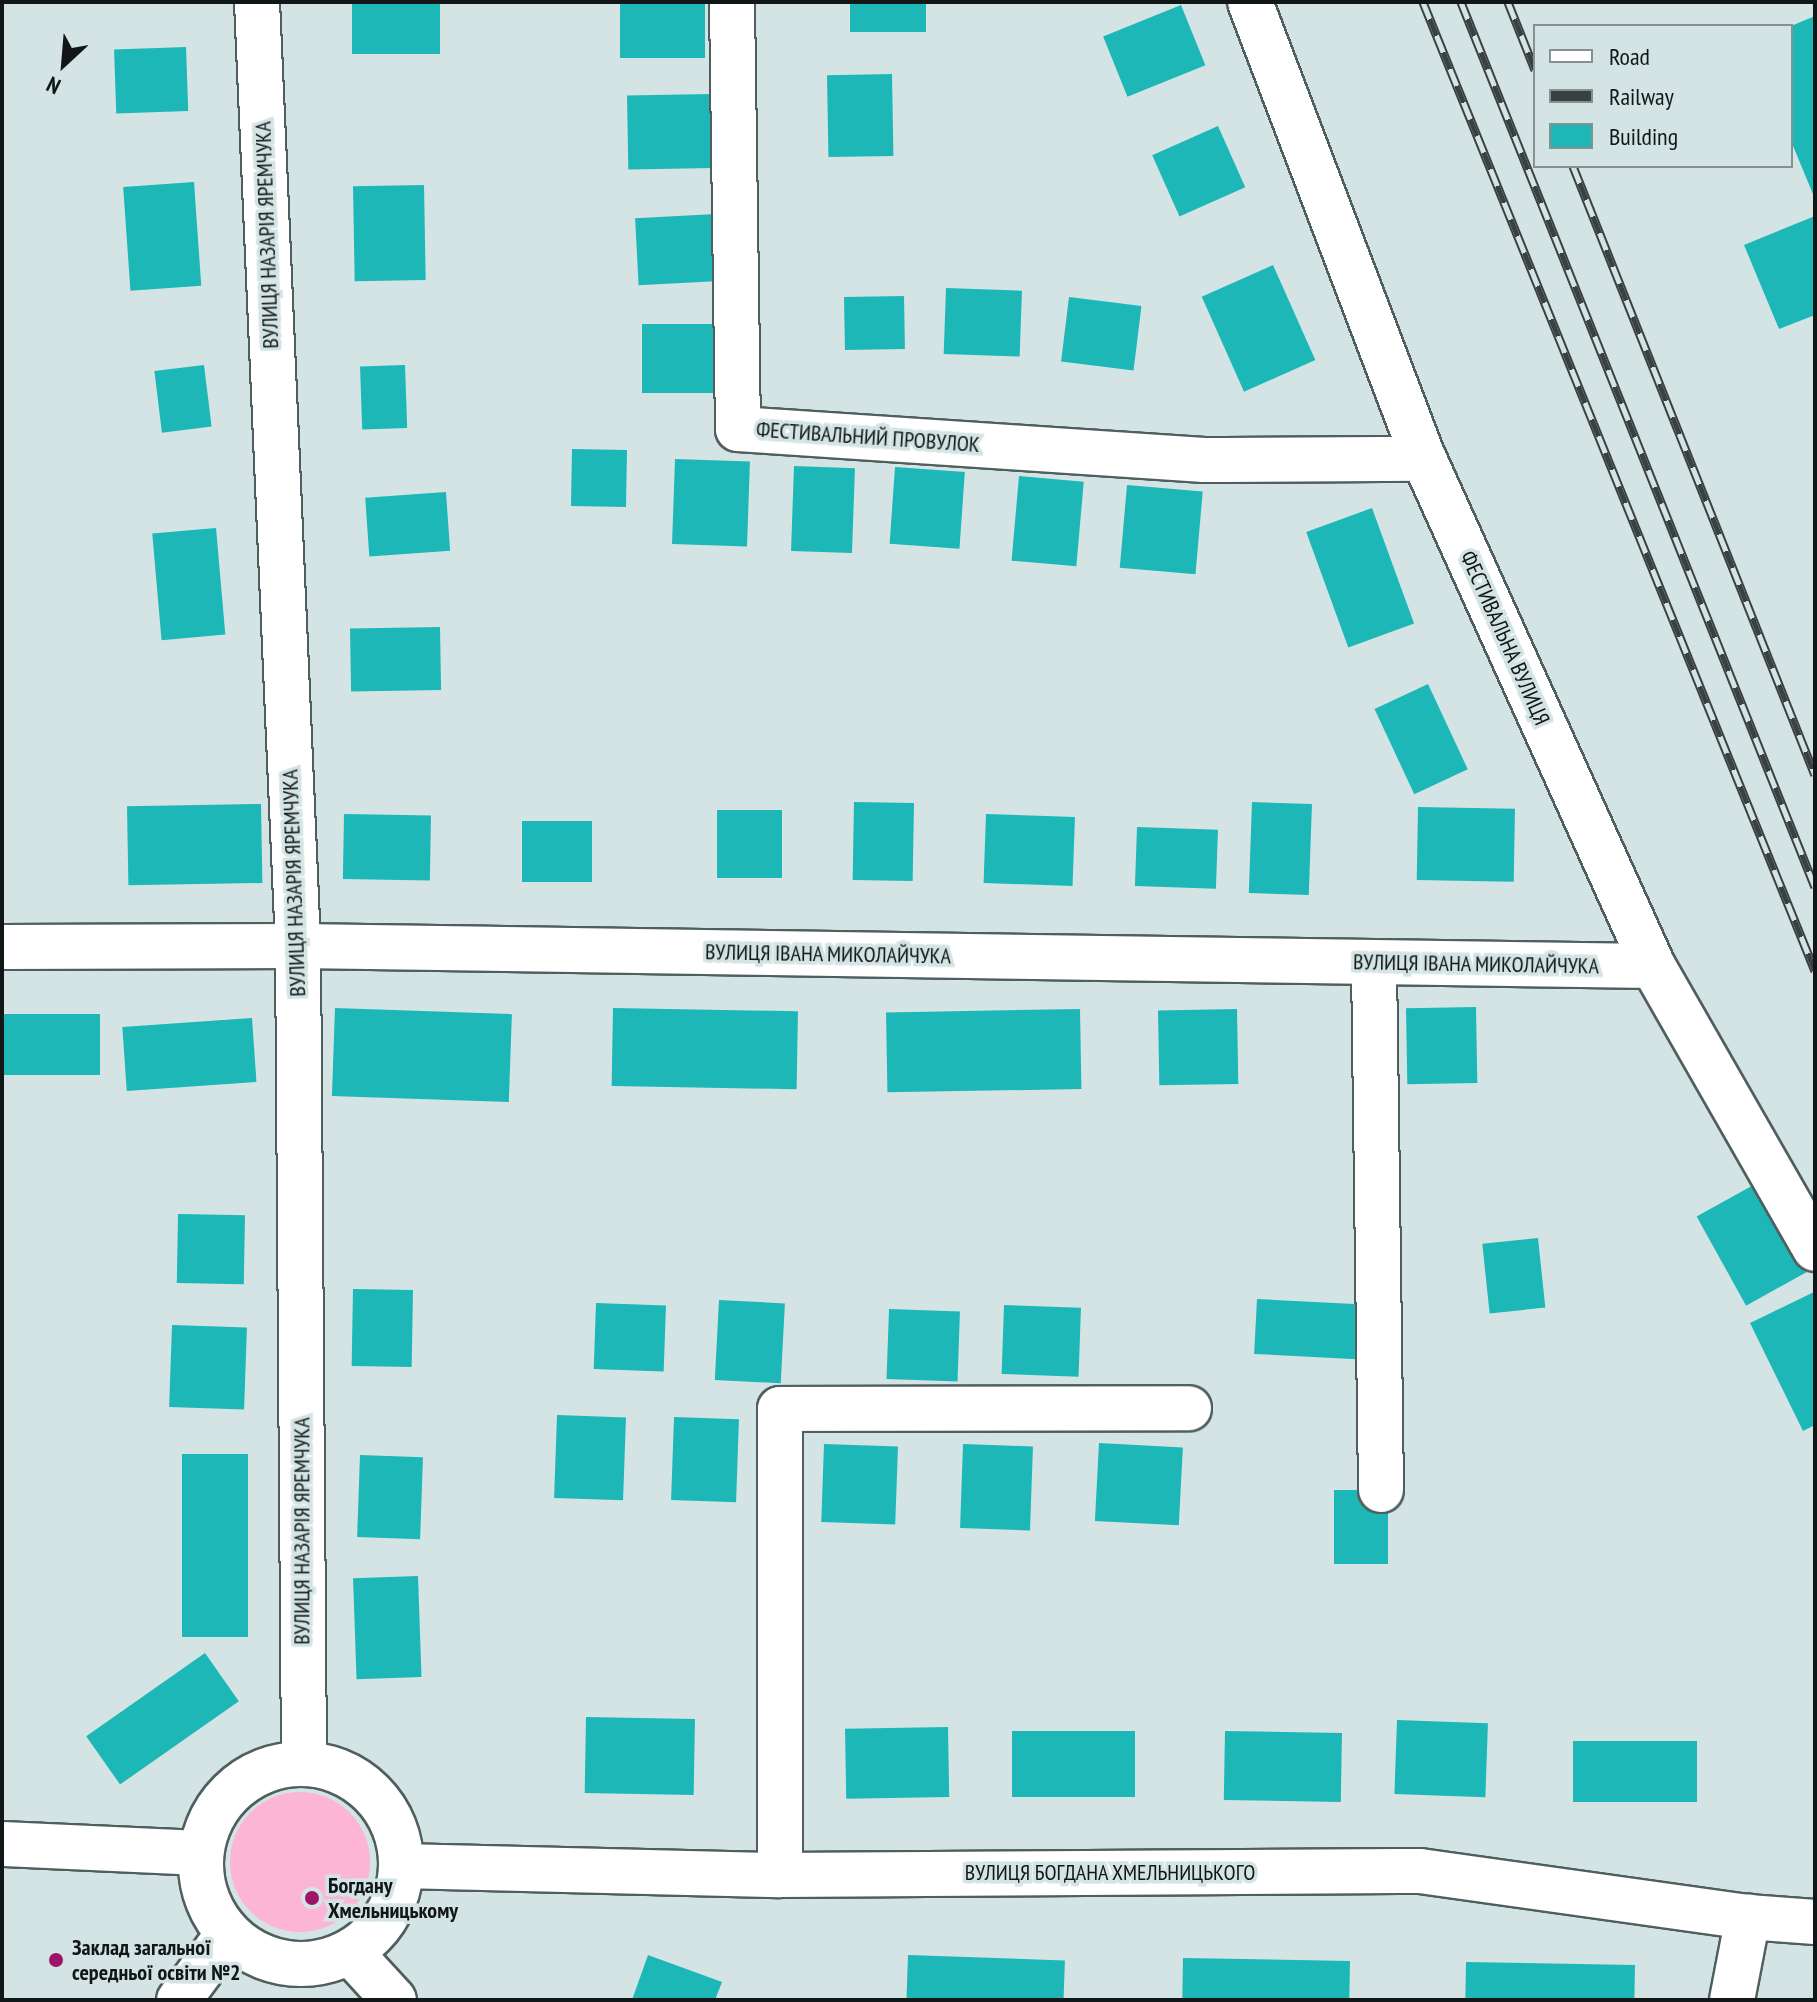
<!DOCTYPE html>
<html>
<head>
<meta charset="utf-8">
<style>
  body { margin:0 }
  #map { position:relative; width:1817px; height:2002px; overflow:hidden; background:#d4e4e4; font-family:"PT Sans Narrow",sans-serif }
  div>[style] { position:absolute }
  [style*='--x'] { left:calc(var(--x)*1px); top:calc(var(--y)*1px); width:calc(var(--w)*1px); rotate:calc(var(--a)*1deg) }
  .green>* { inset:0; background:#fdb5d5 }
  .round { border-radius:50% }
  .building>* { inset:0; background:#1db7b7; transform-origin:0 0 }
  .roads { filter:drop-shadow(2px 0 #4f5e5e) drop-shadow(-2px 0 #4f5e5e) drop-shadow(0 2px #4f5e5e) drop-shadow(0 -2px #4f5e5e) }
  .minor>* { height:44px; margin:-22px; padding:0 22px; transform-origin:22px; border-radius:22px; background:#fff }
  .minor>.ring { margin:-22px; padding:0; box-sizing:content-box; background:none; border:44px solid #fff; border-radius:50% }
  .rail>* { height:9px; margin-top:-4.5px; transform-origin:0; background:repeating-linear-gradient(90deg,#d4e4e4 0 18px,#3a4241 0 36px); box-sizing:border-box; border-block:2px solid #3a4241 }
  .dots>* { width:22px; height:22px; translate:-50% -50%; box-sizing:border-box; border:4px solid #d4e4e4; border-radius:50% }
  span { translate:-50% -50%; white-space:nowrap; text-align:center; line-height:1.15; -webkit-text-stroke:7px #d4e4e4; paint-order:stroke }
  .street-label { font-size:22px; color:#111716 }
  .poi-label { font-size:22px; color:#111716; font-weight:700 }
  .left { translate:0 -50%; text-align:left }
  .frame { position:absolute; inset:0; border:4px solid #111716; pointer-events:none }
  .legend { position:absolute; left:1533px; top:24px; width:260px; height:144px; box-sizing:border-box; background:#d4e4e4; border:2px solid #869292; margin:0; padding:10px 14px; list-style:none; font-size:24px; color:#111716 }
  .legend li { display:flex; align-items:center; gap:16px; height:40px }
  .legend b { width:40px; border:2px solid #869292 }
  .north { position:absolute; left:24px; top:24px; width:80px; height:80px; -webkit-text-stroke:6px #d4e4e4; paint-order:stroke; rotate:206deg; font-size:22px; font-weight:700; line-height:32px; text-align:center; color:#111716 }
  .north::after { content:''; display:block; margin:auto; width:28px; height:36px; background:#111716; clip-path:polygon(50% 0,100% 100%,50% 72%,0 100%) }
</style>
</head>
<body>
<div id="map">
  <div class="green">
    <div class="round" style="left:230px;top:1792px;width:140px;height:140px"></div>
  </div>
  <div class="building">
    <div style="left:352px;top:2px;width:88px;height:52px"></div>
    <div style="left:620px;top:2px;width:85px;height:56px"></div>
    <div style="left:850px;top:2px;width:76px;height:30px"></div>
    <div style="left:1181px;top:5px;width:65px;height:84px;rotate:68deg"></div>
    <div style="clip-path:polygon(1815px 16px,1815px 199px,1791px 141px,1791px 26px)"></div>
    <div style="left:186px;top:47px;width:64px;height:72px;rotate:88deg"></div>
    <div style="left:892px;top:74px;width:82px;height:65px;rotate:89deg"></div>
    <div style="left:712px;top:94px;width:74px;height:85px;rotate:89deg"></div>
    <div style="left:1218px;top:126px;width:67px;height:72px;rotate:66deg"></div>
    <div style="left:194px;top:182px;width:104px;height:71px;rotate:86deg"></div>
    <div style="left:424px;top:185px;width:95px;height:71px;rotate:89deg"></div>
    <div style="left:716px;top:214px;width:67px;height:81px;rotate:87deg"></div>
    <div style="clip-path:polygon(1815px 216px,1815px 315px,1779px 329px,1744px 245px)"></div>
    <div style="left:1273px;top:265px;width:104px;height:78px;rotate:66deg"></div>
    <div style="left:946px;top:288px;width:76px;height:66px;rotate:2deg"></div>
    <div style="left:904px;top:296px;width:53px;height:60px;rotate:89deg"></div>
    <div style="left:1069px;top:297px;width:73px;height:65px;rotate:7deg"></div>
    <div style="left:721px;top:324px;width:69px;height:79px;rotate:90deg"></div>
    <div style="left:204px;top:365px;width:62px;height:50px;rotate:83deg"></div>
    <div style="left:405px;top:365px;width:63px;height:45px;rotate:88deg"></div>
    <div style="left:572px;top:449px;width:55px;height:57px;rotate:1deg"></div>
    <div style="left:675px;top:459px;width:75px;height:85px;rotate:2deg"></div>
    <div style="left:794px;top:466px;width:61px;height:85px;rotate:2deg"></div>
    <div style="left:895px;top:467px;width:70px;height:77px;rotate:4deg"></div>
    <div style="left:1019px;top:476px;width:65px;height:85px;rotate:5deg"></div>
    <div style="left:1127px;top:485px;width:76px;height:83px;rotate:5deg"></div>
    <div style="left:446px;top:492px;width:59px;height:81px;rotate:86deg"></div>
    <div style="left:1372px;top:508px;width:123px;height:70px;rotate:70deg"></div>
    <div style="left:216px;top:528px;width:107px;height:64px;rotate:85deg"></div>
    <div style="left:440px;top:627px;width:63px;height:90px;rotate:89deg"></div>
    <div style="left:1428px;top:684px;width:94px;height:59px;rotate:65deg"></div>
    <div style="left:854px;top:802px;width:60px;height:78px;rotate:1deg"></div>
    <div style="left:1252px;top:802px;width:60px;height:91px;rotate:2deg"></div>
    <div style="left:261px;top:804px;width:79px;height:134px;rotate:89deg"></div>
    <div style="left:1418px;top:807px;width:97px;height:73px;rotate:1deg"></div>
    <div style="left:717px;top:810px;width:65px;height:68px"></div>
    <div style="left:344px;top:814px;width:87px;height:65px;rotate:1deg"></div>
    <div style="left:986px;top:814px;width:89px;height:69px;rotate:2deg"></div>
    <div style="left:522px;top:821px;width:70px;height:61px"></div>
    <div style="left:1137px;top:827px;width:81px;height:59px;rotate:2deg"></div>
    <div style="left:1476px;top:1007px;width:76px;height:70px;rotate:89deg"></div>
    <div style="left:335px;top:1008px;width:177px;height:88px;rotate:2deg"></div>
    <div style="left:613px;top:1008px;width:185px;height:78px;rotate:1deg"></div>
    <div style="left:1080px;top:1009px;width:80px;height:194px;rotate:89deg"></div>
    <div style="left:1237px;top:1009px;width:75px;height:79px;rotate:89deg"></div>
    <div style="left:2px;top:1014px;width:98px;height:61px"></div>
    <div style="left:252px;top:1018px;width:64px;height:130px;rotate:86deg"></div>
    <div style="left:1757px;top:1183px;width:102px;height:69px;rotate:61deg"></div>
    <div style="left:178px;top:1214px;width:67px;height:69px;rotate:1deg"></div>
    <div style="left:1538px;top:1238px;width:70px;height:56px;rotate:84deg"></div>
    <div style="left:353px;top:1289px;width:60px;height:77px;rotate:1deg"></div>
    <div style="clip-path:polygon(1814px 1292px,1815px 1425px,1803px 1431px,1750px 1323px)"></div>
    <div style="left:1257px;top:1299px;width:112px;height:55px;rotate:3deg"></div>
    <div style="left:719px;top:1300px;width:66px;height:80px;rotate:3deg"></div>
    <div style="left:596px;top:1303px;width:70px;height:66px;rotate:2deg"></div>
    <div style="left:1004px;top:1305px;width:77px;height:69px;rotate:2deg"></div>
    <div style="left:889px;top:1309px;width:71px;height:70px;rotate:2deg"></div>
    <div style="left:172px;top:1325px;width:75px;height:82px;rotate:2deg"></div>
    <div style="left:557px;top:1415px;width:69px;height:83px;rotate:2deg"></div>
    <div style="left:674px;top:1417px;width:65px;height:83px;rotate:2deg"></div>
    <div style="left:1099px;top:1443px;width:84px;height:78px;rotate:3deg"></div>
    <div style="left:824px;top:1444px;width:74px;height:78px;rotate:2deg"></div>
    <div style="left:963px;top:1444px;width:70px;height:84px;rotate:2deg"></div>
    <div style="left:182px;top:1454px;width:66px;height:183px"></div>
    <div style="left:360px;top:1455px;width:63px;height:82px;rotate:2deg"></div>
    <div style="left:1334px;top:1490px;width:54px;height:74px"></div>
    <div style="left:418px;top:1576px;width:101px;height:65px;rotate:88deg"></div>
    <div style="left:205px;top:1653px;width:59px;height:145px;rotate:55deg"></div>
    <div style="left:586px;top:1717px;width:109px;height:76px;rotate:1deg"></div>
    <div style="left:1397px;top:1720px;width:91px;height:74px;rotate:2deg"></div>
    <div style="left:948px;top:1727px;width:70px;height:103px;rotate:89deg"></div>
    <div style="left:1012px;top:1731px;width:123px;height:66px"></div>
    <div style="left:1225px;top:1731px;width:117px;height:69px;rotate:1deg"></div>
    <div style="left:1573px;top:1741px;width:124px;height:61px"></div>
    <div style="clip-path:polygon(648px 1955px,722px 1982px,715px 2000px,632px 2000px)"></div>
    <div style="left:908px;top:1955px;width:157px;height:45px;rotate:2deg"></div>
    <div style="left:1183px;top:1958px;width:167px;height:42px;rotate:1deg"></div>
    <div style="left:1466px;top:1962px;width:169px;height:38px;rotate:1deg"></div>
  </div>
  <div class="roads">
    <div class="minor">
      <div style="--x:257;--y:2;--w:945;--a:87.51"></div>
      <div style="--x:298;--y:946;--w:818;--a:89.58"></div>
      <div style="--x:732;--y:2;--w:427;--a:89.2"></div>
      <div style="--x:738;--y:429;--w:467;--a:3.8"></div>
      <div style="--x:1204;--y:460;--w:220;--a:-0.3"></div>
      <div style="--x:1250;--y:2;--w:489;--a:69.2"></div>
      <div style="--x:1424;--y:459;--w:556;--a:65.69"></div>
      <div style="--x:1653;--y:966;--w:326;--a:60.2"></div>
      <div style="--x:2;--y:947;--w:296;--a:-0.2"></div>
      <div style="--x:298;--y:946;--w:1355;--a:0.85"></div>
      <div style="--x:1374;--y:962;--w:528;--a:89.24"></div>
      <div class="ring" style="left:201px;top:1764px;width:156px;height:156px"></div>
      <div style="--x:2;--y:1844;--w:199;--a:2.6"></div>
      <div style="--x:401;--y:1866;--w:379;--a:1.4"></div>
      <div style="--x:780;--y:1875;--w:640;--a:-0.36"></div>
      <div style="--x:1420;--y:1871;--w:331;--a:8"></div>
      <div style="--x:1748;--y:1917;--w:67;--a:4.3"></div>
      <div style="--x:780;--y:1875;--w:466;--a:-90"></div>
      <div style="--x:780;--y:1409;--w:409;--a:-0.1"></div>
      <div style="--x:350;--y:1952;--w:65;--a:47.5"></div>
      <div style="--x:179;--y:2000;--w:82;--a:-53.4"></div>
      <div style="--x:1732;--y:2000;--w:85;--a:-79.1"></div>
    </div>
  </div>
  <div class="rail">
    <div style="--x:1423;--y:2;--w:1045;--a:67.97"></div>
    <div style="--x:1461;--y:2;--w:953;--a:68.2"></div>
    <div style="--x:1508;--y:2;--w:73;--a:68.3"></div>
    <div style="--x:1573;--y:166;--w:655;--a:68.33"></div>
  </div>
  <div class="dots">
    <div style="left:312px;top:1898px;background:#9c1566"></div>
    <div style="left:56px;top:1960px;background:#9c1566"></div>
  </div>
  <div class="street-label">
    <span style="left:267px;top:235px;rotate:-92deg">ВУЛИЦЯ НАЗАРІЯ ЯРЕМЧУКА</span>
    <span style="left:868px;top:437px;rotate:4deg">ФЕСТИВАЛЬНИЙ ПРОВУЛОК</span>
    <span style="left:1505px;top:638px;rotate:66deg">ФЕСТИВАЛЬНА ВУЛИЦЯ</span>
    <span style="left:294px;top:883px;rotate:-92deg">ВУЛИЦЯ НАЗАРІЯ ЯРЕМЧУКА</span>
    <span style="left:828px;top:954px;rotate:1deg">ВУЛИЦЯ ІВАНА МИКОЛАЙЧУКА</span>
    <span style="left:1476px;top:964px;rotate:1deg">ВУЛИЦЯ ІВАНА МИКОЛАЙЧУКА</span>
    <span style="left:302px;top:1531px;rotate:-90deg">ВУЛИЦЯ НАЗАРІЯ ЯРЕМЧУКА</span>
    <span style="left:1110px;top:1873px">ВУЛИЦЯ БОГДАНА ХМЕЛЬНИЦЬКОГО</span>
  </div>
  <div class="poi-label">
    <span class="left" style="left:328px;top:1898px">Богдану<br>Хмельницькому</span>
    <span class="left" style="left:72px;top:1960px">Заклад загальної<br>середньої освіти №2</span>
  </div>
  <div class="frame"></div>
  <ul class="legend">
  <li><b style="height:10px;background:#fff"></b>Road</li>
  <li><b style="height:10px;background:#3a4241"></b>Railway</li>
  <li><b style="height:22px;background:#1db7b7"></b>Building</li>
  </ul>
  <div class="north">N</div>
</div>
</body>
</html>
